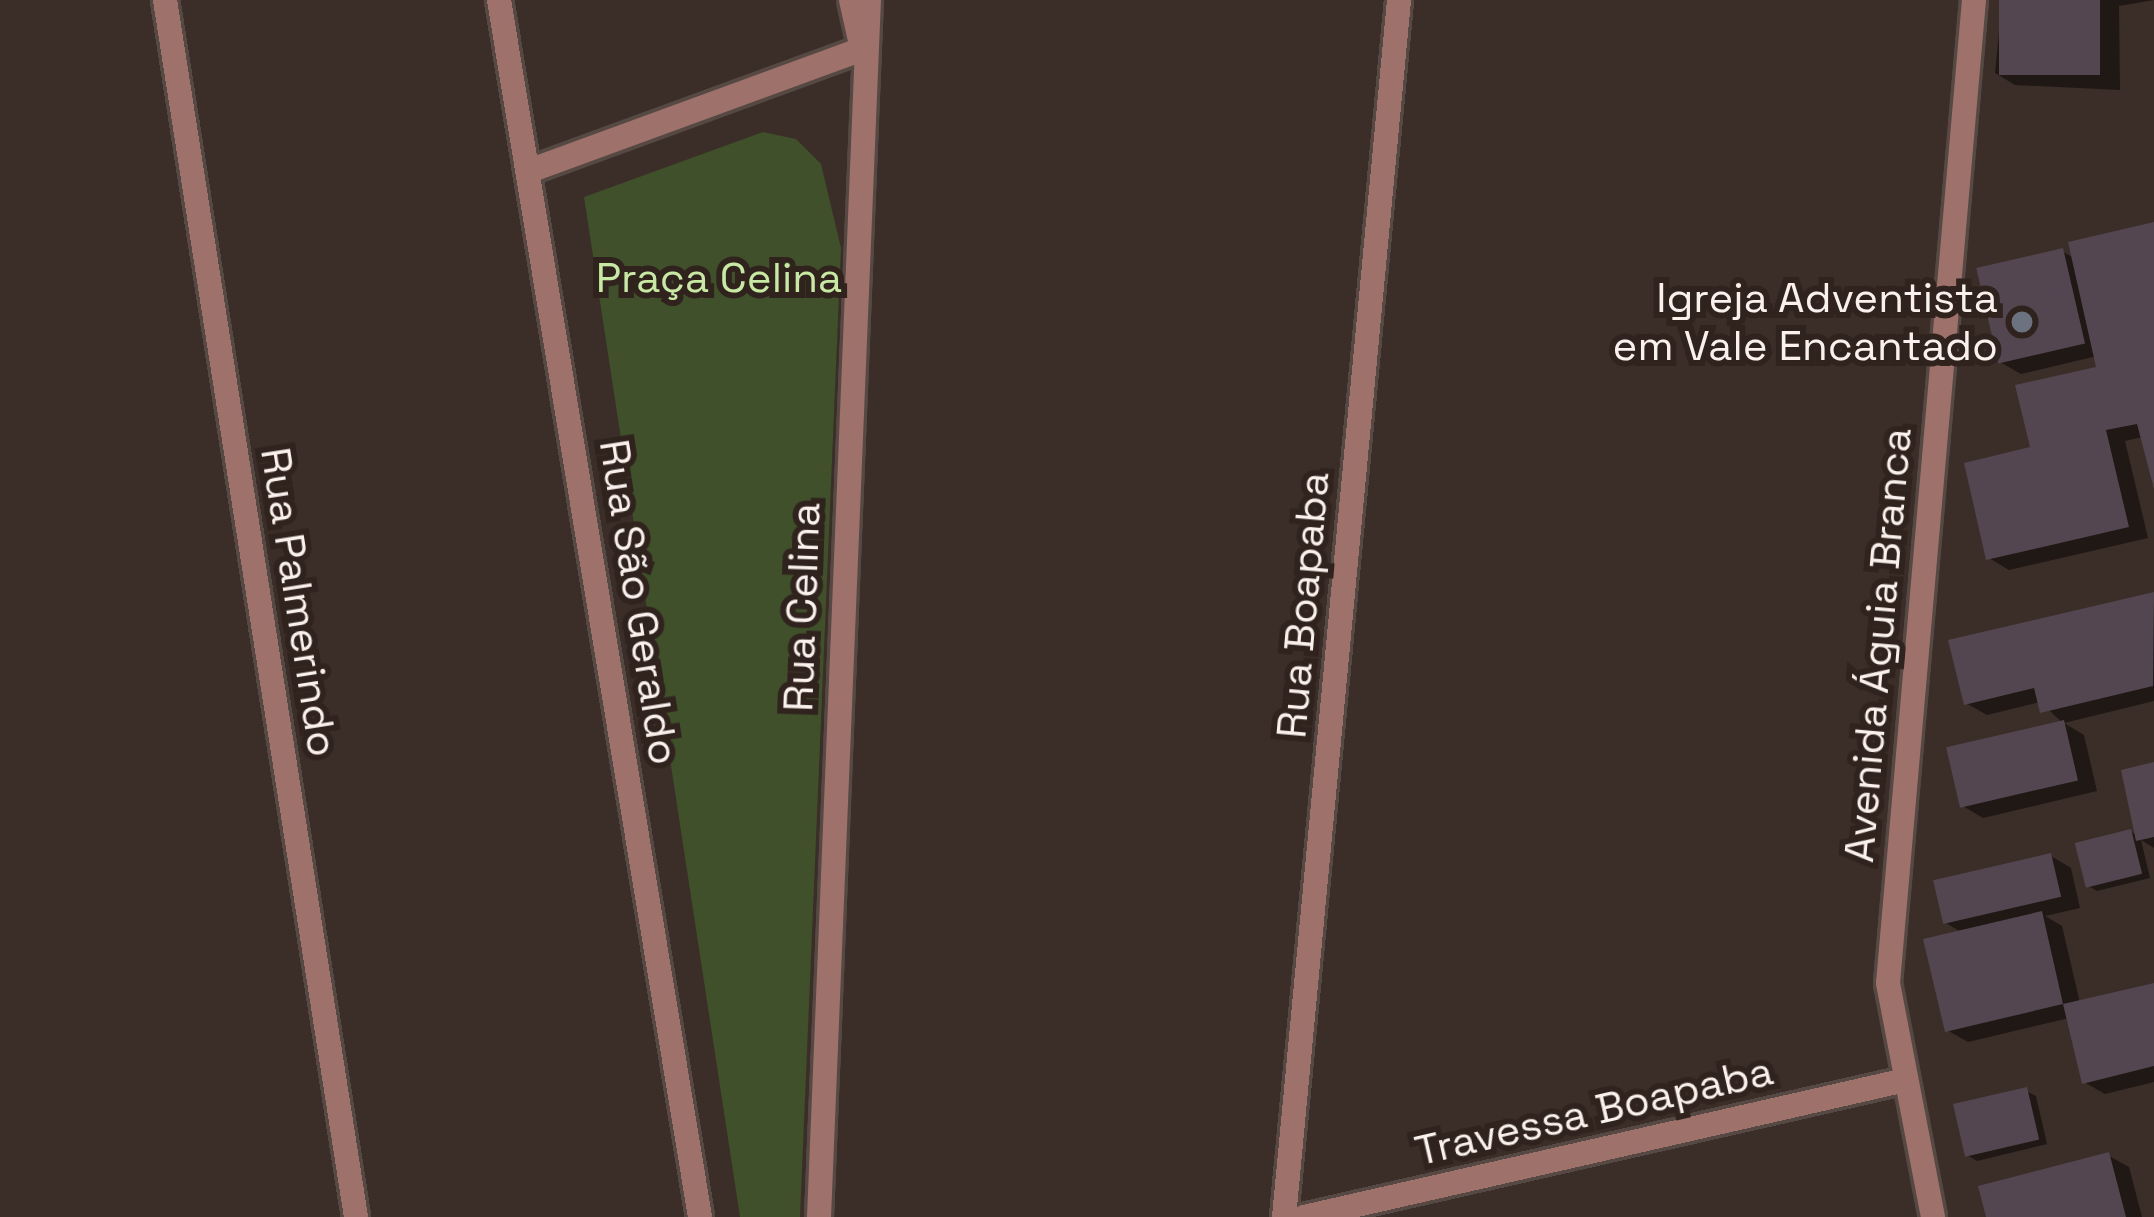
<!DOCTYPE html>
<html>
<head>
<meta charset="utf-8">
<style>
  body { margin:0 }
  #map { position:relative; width:2154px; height:1217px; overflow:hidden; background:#3b2d27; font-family:"Space Grotesk",sans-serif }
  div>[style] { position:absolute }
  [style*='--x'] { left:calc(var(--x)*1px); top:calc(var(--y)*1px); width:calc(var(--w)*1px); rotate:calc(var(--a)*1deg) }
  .green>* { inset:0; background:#3f502a }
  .shadow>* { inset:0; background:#0007 }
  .building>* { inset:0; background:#534650; transform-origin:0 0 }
  .roads { filter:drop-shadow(3px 0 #564843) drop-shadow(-3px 0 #564843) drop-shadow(0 3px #564843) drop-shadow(0 -3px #564843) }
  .minor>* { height:24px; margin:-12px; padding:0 12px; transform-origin:12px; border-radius:12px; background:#9e726b }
  .tertiary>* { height:24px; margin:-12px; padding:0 12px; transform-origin:12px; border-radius:12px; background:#9e726b }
  .dots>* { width:33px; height:33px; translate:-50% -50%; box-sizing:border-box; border:6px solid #30231e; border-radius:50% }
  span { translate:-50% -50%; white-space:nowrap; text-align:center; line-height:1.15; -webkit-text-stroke:12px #30231e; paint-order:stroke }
  .park-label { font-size:42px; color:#c8e9a3 }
  .poi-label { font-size:42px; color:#faf1ed }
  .right { translate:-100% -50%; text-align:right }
  .street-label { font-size:42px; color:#faf1ed }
</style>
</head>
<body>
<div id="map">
  <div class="green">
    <div style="clip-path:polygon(763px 132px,796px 139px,821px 164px,841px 248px,800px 1217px,740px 1217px,584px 197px)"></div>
  </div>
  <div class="shadow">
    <div style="clip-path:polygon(2002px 0,2154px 0,2119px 6px,2120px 90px,2015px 85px,1995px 73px)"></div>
    <div style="clip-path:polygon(2154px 226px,2154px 484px,2143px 437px,2125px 441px,2148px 538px,2009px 570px,1989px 558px,2034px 449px,2100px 369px,2097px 356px,2021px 374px,2000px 362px,2063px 252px,2074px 258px)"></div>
    <div style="clip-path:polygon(2154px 595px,2154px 701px,2064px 723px,2084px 735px,2097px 791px,1983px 818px,1963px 806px,2063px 723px,2040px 702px,1987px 715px,1966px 703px,1952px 642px)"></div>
    <div style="clip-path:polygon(2154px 765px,2154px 848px,2141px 840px,2150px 878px,2097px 891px,2087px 885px,2131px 832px,2138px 836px)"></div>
    <div style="clip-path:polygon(2051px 856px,2071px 868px,2080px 908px,2045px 916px,2062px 926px,2080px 1003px,2154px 986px,2154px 1082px,2105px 1094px,2084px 1082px,2069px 1018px,1968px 1042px,1947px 1030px,1963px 933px,1946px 923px)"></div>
    <div style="clip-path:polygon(2026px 1091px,2036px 1096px,2047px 1144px,1977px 1161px,1967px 1155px)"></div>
    <div style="clip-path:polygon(2109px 1156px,2129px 1167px,2142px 1217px,1990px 1217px)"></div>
  </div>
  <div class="building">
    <div style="left:1999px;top:0;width:101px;height:75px"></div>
    <div style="clip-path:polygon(2154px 222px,2154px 489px,2137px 424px,2106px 430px,2129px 527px,1986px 560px,1964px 463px,2030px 447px,2015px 385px,2096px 367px,2068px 242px)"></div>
    <div style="left:2063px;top:248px;width:98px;height:89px;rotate:77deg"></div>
    <div style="clip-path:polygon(2154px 592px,2153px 686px,2040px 713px,2034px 688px,1964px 705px,1948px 640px)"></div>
    <div style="left:2064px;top:720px;width:62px;height:121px;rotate:77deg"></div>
    <div style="clip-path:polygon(2154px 762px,2154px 837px,2136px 841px,2121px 770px)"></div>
    <div style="left:2131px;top:829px;width:46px;height:58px;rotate:76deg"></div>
    <div style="left:2051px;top:853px;width:45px;height:121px;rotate:77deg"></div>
    <div style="clip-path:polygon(2042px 911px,2063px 1004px,2154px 983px,2154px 1066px,2082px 1084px,2063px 1004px,1945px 1032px,1923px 939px)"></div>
    <div style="left:2027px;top:1087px;width:54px;height:76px;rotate:77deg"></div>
    <div style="clip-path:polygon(2109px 1152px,2126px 1217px,1986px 1217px,1978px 1186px)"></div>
  </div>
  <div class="roads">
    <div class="minor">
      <div style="--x:165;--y:0;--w:1232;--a:81.08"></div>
      <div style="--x:499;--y:0;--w:1233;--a:80.62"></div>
      <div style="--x:529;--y:171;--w:355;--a:-20.1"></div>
      <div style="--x:862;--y:49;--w:50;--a:-102.7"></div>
      <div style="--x:819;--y:1217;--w:1218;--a:-87.65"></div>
      <div style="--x:1284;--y:1217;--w:1222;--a:-84.6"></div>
    </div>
    <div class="tertiary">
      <div style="--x:1304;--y:1217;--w:612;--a:-12.83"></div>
      <div style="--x:1933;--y:1217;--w:238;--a:-100.9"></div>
      <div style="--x:1888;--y:983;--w:987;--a:-85"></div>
    </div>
  </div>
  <div class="dots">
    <div style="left:2022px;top:322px;background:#6b7280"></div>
  </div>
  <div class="park-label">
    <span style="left:719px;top:278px">Praça Celina</span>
  </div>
  <div class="poi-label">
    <span class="right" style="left:1998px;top:322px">Igreja Adventista<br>em Vale Encantado</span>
  </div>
  <div class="street-label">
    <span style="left:299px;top:602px;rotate:81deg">Rua Palmerindo</span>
    <span style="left:639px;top:602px;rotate:81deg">Rua São Geraldo</span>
    <span style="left:1303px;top:605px;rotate:-85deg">Rua Boapaba</span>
    <span style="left:802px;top:607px;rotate:-88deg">Rua Celina</span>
    <span style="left:1878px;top:645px;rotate:-85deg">Avenida Águia Branca</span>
    <span style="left:1594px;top:1111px;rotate:-13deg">Travessa Boapaba</span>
  </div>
</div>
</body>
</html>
